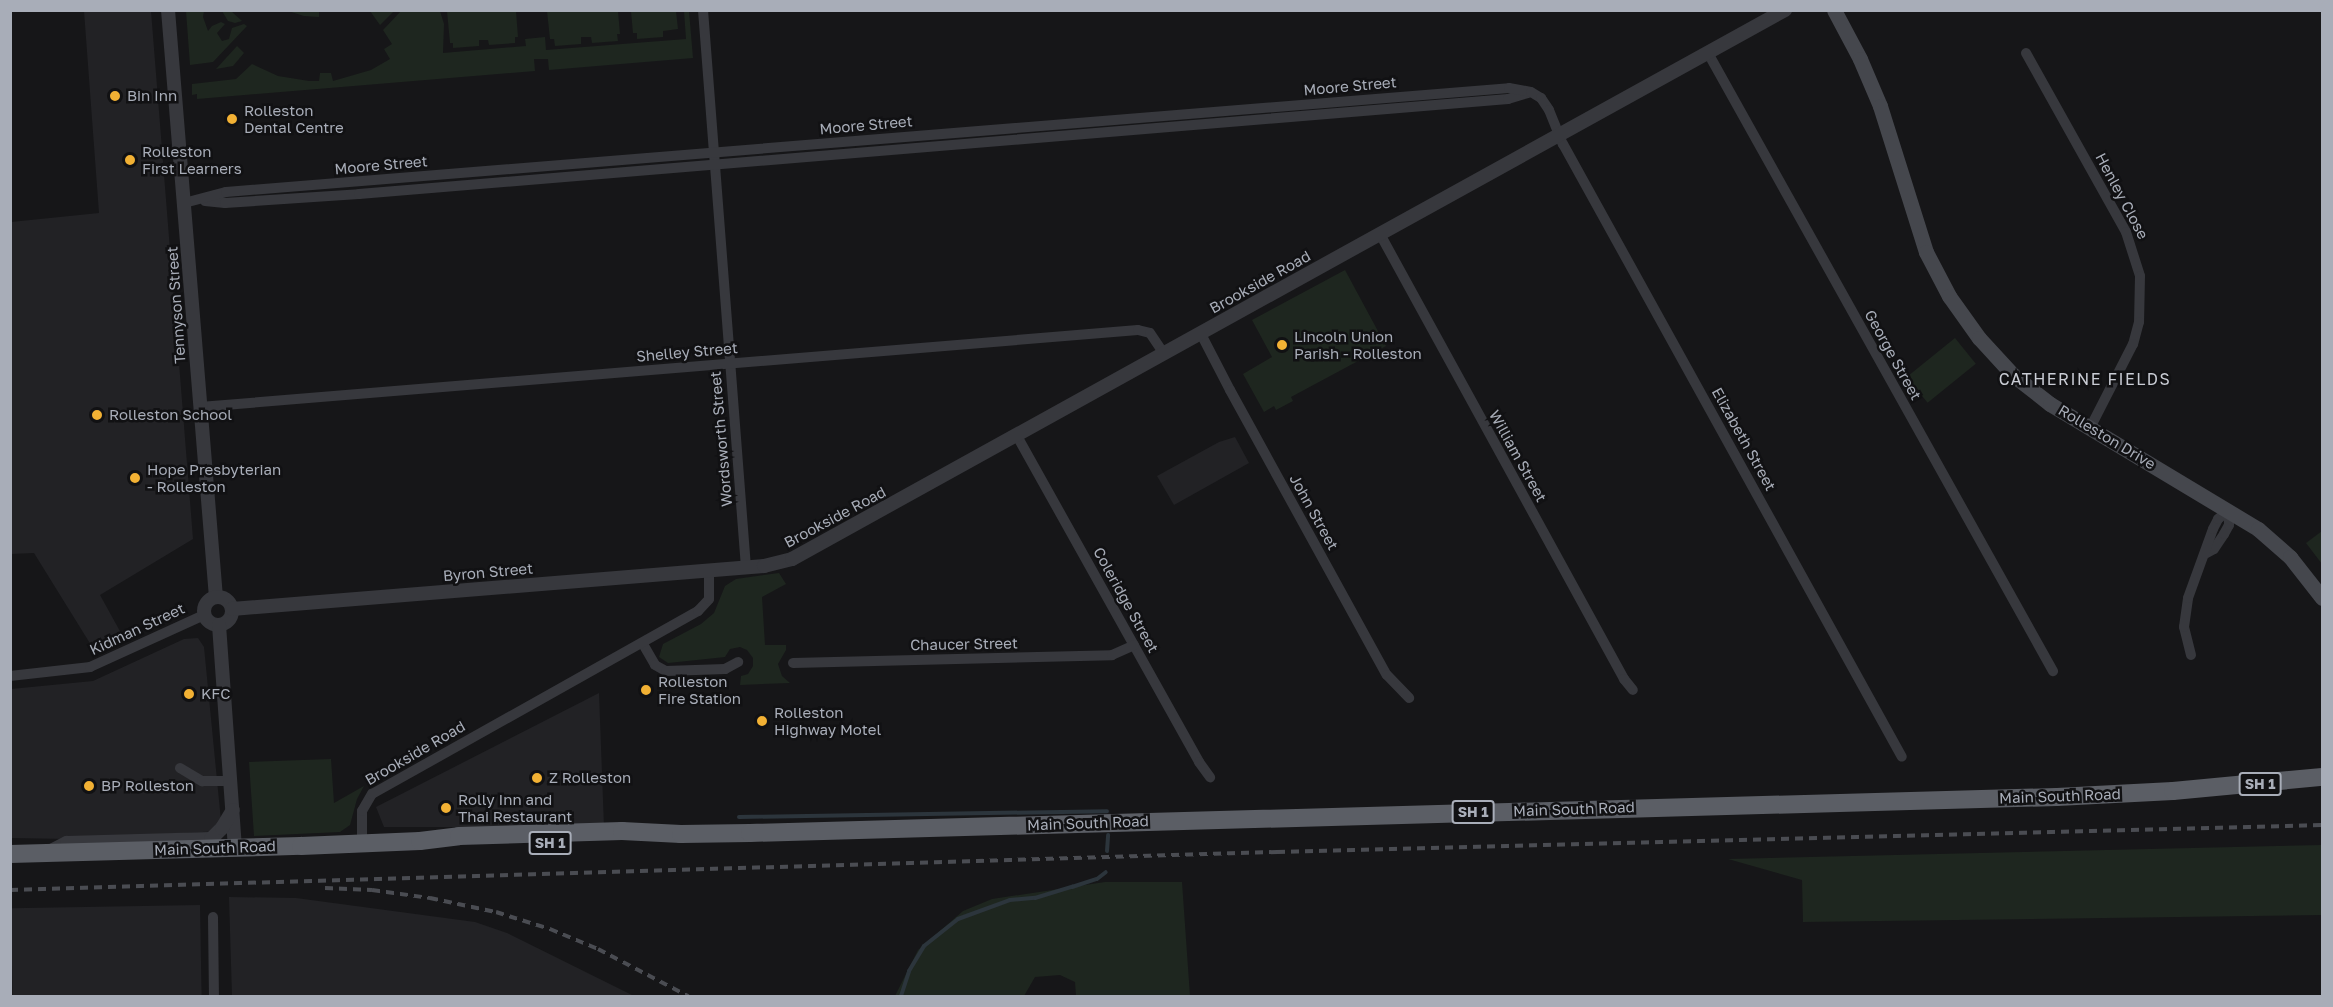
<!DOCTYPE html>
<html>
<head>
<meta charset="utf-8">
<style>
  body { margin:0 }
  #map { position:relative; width:2333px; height:1007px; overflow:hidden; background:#161618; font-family:"Golos Text",sans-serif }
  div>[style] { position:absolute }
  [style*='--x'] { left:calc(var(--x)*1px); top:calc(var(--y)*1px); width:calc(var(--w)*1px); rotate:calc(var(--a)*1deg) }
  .built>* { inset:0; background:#222225; transform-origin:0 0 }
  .green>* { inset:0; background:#1e261f; transform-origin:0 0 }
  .stream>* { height:4px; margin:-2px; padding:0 2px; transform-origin:2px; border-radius:2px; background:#2c353c }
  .minor>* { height:10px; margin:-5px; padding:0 5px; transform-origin:5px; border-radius:5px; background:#37383d }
  .tertiary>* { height:14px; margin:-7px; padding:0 7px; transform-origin:7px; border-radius:7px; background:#37383d }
  .tertiary>.ring { margin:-7px; padding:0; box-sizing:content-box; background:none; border:14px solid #37383d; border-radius:50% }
  .secondary>* { height:15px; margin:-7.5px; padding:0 7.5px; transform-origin:7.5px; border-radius:7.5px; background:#45474d }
  .trunk>* { height:18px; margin:-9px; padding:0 9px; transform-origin:9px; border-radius:9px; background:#5b5e65 }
  .rail>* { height:4px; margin-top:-2px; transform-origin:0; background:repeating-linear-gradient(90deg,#4a4c52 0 8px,transparent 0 14px) }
  .dots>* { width:16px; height:16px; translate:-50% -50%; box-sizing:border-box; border:3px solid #111113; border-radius:50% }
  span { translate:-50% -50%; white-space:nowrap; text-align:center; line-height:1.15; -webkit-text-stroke:5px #111113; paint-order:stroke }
  .shield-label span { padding:2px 4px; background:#111113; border:2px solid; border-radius:4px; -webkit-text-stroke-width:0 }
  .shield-label { font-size:14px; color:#a8adb8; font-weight:700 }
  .street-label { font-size:15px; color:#a8adb8 }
  .poi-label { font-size:15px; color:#a8adb8 }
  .left { translate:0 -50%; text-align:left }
  .neighbourhood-label { font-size:16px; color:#c9ccd4; letter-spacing:1.5px }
  .frame { position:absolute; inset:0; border:12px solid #a8adb8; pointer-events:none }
</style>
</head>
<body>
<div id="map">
  <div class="built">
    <div style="clip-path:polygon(84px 11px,151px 11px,193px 539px,100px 595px,121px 633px,91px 645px,34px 553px,10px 554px,11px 222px,99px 213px)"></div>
    <div style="clip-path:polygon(1235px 437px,1249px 463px,1174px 505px,1157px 476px,1219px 442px)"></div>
    <div style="clip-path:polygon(198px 638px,204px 647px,222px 831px,69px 839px,11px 838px,11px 689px,93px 681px,184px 639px)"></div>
    <div style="clip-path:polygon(599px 693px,604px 827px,384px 827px,376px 807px)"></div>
    <div style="clip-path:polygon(229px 897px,296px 898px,475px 922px,507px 933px,634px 996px,232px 996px)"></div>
    <div style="left:200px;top:905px;width:91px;height:189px;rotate:89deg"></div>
  </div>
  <div class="green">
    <div style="clip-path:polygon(186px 11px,204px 11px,203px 17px,208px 31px,212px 26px,221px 22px,225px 24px,217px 33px,222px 41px,229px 39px,232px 28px,244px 24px,247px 26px,213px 62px,190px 65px)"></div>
    <div style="clip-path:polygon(222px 11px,231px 11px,242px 21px,235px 23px,228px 21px)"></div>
    <div style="clip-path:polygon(288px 11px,319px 11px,319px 17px,304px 16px)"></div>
    <div style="clip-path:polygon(370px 11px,394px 11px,380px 25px)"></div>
    <div style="clip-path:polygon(401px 11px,440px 11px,444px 24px,443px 53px,526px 46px,525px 39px,545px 37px,546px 50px,686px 39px,684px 11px,689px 11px,693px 58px,549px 70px,548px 59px,534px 59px,535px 71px,197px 99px,197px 94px,192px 95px,192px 84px,236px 79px,252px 64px,278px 76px,309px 81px,319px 81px,320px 73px,331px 73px,333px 81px,371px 70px,390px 59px,384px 49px,392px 44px,383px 30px)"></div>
    <div style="clip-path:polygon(447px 11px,516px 11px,518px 37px,515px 37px,515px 43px,489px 45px,488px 40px,479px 40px,479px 46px,453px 48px,453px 43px,450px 43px)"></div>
    <div style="clip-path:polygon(547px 11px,618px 11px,620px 34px,617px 34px,618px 41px,592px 43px,591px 37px,581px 37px,581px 44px,555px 46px,554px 39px,550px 39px)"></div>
    <div style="clip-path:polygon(631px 11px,676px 11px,678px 29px,663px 31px,663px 37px,637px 39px,637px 33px,633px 33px)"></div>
    <div style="clip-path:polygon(237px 46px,244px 53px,233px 66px,216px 69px)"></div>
    <div style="clip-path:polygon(1345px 270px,1386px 346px,1291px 397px,1293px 401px,1276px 410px,1274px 406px,1264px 412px,1243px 374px,1272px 357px,1252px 320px)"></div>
    <div style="left:1955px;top:338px;width:33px;height:62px;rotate:51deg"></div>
    <div style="clip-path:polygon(2322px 531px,2322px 564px,2306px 543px)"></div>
    <div style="clip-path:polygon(779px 573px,786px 584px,762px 597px,765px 645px,786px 645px,786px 650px,778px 664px,782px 676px,790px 683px,740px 685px,741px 676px,748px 674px,753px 666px,753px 658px,747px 650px,740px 647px,730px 649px,725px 657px,668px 663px,659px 657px,663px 644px,701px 624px,714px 613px,725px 586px,736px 579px)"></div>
    <div style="clip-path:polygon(331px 759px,334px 803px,364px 786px,357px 799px,350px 825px,340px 832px,254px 836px,249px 762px)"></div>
    <div style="clip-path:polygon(2322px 845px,2322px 915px,1803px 922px,1802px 880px,1728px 859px)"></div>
    <div style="clip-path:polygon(1105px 882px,1182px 882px,1190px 996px,1076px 996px,1075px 982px,1060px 975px,1035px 977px,1024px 996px,895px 996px,918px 950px,963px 911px,992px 899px)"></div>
  </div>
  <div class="stream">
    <div style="--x:739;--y:817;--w:368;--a:-0.9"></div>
    <div style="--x:1107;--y:851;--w:16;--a:-86"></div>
    <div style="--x:901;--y:996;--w:26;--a:-72"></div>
    <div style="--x:909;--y:971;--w:29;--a:-59"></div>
    <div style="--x:924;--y:946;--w:43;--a:-38.5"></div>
    <div style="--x:958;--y:919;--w:55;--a:-20.1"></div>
    <div style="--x:1010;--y:900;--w:25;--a:-5"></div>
    <div style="--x:1035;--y:898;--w:39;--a:-17"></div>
    <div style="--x:1072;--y:887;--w:26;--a:-18"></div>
    <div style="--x:1097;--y:879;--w:11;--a:-38"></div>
  </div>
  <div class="minor">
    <div style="--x:703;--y:10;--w:559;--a:85.59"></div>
    <div style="--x:1708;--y:53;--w:708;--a:60.83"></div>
    <div style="--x:2026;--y:53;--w:205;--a:60.8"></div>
    <div style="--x:2126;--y:232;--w:46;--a:72.3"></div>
    <div style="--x:2140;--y:276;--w:46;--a:91.2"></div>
    <div style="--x:2139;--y:322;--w:23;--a:105"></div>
    <div style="--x:2133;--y:344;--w:94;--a:117.1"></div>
    <div style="--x:205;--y:201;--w:20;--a:6"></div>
    <div style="--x:225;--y:203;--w:134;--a:-3.8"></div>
    <div style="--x:359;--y:194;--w:1153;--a:-4.73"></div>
    <div style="--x:1508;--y:99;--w:21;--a:-17"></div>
    <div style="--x:184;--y:203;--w:43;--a:-14.7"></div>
    <div style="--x:226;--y:192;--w:1287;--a:-4.63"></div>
    <div style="--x:1509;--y:88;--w:22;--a:10"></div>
    <div style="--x:1531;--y:92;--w:12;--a:31"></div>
    <div style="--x:1541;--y:98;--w:14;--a:56"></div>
    <div style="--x:1549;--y:110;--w:37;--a:68"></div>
    <div style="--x:1563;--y:144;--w:700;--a:61.06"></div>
    <div style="--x:1380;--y:234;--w:508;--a:61.26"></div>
    <div style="--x:1624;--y:679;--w:14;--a:51"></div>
    <div style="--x:1201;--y:334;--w:63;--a:62.6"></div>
    <div style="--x:1230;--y:390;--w:325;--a:61.2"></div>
    <div style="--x:1387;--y:675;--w:32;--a:46"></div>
    <div style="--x:200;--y:407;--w:941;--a:-4.69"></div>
    <div style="--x:1138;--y:330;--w:12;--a:14"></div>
    <div style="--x:1150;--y:333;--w:25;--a:56"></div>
    <div style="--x:1017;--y:436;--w:373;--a:60.8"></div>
    <div style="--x:1199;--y:762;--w:19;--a:54"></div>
    <div style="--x:2205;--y:554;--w:10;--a:-29"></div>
    <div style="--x:2214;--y:549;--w:18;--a:-56"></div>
    <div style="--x:2224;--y:534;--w:10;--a:-61"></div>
    <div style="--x:2229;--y:525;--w:15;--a:-90"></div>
    <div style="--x:643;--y:644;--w:24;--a:60"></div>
    <div style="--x:655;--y:665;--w:13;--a:29"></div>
    <div style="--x:666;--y:671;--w:59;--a:-1.9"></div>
    <div style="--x:725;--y:669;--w:15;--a:-28"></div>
    <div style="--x:2191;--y:655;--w:29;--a:-104"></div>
    <div style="--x:2184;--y:627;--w:29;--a:-82"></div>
    <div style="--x:2188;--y:598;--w:73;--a:-70.1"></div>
    <div style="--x:2213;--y:529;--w:11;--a:-63"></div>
    <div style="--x:2218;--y:519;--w:14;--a:-39"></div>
    <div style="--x:793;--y:663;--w:319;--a:-1.4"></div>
    <div style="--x:1112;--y:655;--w:24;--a:-24"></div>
    <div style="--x:10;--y:676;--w:81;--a:-6.4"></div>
    <div style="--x:90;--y:667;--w:125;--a:-24.5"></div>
    <div style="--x:180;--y:768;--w:26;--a:31"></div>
    <div style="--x:202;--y:781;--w:28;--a:0"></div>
    <div style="--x:362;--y:844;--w:33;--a:-90"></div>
    <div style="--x:362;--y:811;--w:20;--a:-60"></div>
    <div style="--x:372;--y:794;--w:374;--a:-29.3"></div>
    <div style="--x:698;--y:611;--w:16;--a:-47"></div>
    <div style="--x:709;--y:599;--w:28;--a:-90"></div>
    <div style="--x:213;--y:917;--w:79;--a:89.3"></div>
  </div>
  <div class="tertiary">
    <div style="--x:168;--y:10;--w:589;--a:85.33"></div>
    <div class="ring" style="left:204px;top:597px;width:14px;height:14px"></div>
    <div style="--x:232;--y:609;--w:534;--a:-4.62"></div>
    <div style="--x:764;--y:566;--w:29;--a:-14"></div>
    <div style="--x:792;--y:559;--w:1135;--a:-28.94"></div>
    <div style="--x:219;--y:625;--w:224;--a:85.9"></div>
    <div style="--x:51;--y:851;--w:18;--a:-27"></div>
    <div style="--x:67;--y:843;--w:144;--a:-1.6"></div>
    <div style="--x:211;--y:839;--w:16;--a:-45"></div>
    <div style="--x:222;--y:828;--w:21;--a:-59"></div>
  </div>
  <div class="secondary">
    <div style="--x:1834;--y:10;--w:55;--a:62"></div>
    <div style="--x:1860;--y:59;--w:51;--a:66.9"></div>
    <div style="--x:1880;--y:106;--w:153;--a:72.5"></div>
    <div style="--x:1926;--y:252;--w:50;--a:62.4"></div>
    <div style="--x:1949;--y:296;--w:52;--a:54.5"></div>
    <div style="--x:1979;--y:338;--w:50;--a:47.4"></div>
    <div style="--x:2013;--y:375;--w:47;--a:38.1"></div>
    <div style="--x:2050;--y:404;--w:243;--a:31"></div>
    <div style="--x:2258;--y:529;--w:43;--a:41.2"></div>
    <div style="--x:2290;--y:557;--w:52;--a:52"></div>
  </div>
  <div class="trunk">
    <div style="--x:10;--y:854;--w:291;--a:-1.6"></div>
    <div style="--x:301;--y:846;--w:119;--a:-2.4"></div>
    <div style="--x:420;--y:841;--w:39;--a:-7"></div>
    <div style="--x:459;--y:836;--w:163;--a:-1.8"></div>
    <div style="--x:622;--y:831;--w:59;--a:2.9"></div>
    <div style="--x:681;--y:834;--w:69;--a:-0.8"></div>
    <div style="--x:750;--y:833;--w:1307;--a:-1.58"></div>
    <div style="--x:2057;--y:797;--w:116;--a:-3"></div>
    <div style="--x:2173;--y:791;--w:150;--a:-5.4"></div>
  </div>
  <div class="rail">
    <div style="--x:325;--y:888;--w:47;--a:2.4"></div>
    <div style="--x:372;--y:890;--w:59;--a:7.9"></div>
    <div style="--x:430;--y:898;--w:67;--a:12"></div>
    <div style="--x:496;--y:912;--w:57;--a:17.5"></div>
    <div style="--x:550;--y:929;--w:52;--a:22.6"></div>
    <div style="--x:598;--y:949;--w:102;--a:27.6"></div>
    <div style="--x:10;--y:890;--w:1268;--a:-1.72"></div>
    <div style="--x:1277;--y:852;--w:1045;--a:-1.48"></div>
  </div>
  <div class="dots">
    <div style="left:115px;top:96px;background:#f2b134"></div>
    <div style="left:232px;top:119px;background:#f2b134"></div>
    <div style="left:130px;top:160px;background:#f2b134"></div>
    <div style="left:1282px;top:345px;background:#f2b134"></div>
    <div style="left:97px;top:415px;background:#f2b134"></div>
    <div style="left:135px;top:478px;background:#f2b134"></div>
    <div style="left:646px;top:690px;background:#f2b134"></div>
    <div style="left:189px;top:694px;background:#f2b134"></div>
    <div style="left:762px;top:721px;background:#f2b134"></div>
    <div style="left:537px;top:778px;background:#f2b134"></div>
    <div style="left:89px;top:786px;background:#f2b134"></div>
    <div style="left:446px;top:808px;background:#f2b134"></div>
  </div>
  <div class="shield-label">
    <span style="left:2260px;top:784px">SH 1</span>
    <span style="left:1473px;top:812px">SH 1</span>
    <span style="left:550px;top:843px">SH 1</span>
  </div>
  <div class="street-label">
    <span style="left:1350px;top:86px;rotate:-5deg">Moore Street</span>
    <span style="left:866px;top:125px;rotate:-5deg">Moore Street</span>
    <span style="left:381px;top:165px;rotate:-5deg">Moore Street</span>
    <span style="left:2122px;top:196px;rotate:62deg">Henley Close</span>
    <span style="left:1260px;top:282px;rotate:-29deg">Brookside Road</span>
    <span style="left:176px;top:305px;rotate:-94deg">Tennyson Street</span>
    <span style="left:687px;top:352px;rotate:-5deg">Shelley Street</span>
    <span style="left:1893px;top:355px;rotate:61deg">George Street</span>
    <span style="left:2107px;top:437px;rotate:31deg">Rolleston Drive</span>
    <span style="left:721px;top:439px;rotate:-95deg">Wordsworth Street</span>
    <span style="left:1744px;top:439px;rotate:61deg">Elizabeth Street</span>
    <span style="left:1518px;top:456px;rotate:61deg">William Street</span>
    <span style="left:1314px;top:512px;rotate:61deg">John Street</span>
    <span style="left:835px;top:517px;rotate:-28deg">Brookside Road</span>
    <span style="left:488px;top:572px;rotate:-5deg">Byron Street</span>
    <span style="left:1126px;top:600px;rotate:61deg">Coleridge Street</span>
    <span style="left:137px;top:629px;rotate:-25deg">Kidman Street</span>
    <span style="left:964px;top:644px;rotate:-1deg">Chaucer Street</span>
    <span style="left:415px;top:753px;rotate:-30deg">Brookside Road</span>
    <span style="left:2060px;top:796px;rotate:-2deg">Main South Road</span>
    <span style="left:1574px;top:809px;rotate:-2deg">Main South Road</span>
    <span style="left:1088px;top:823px;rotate:-2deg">Main South Road</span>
    <span style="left:215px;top:848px;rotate:-2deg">Main South Road</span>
  </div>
  <div class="poi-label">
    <span class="left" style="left:127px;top:96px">Bin Inn</span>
    <span class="left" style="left:244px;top:119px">Rolleston<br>Dental Centre</span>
    <span class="left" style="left:142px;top:160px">Rolleston<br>First Learners</span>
    <span class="left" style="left:1294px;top:345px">Lincoln Union<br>Parish - Rolleston</span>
    <span class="left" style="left:109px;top:415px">Rolleston School</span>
    <span class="left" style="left:147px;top:478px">Hope Presbyterian<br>- Rolleston</span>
    <span class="left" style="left:658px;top:690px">Rolleston<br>Fire Station</span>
    <span class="left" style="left:201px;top:694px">KFC</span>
    <span class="left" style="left:774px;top:721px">Rolleston<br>Highway Motel</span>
    <span class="left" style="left:549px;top:778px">Z Rolleston</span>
    <span class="left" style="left:101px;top:786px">BP Rolleston</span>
    <span class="left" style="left:458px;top:808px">Rolly Inn and<br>Thai Restaurant</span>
  </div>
  <div class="neighbourhood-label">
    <span style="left:2085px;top:379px">CATHERINE FIELDS</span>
  </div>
  <div class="frame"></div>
</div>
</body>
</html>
